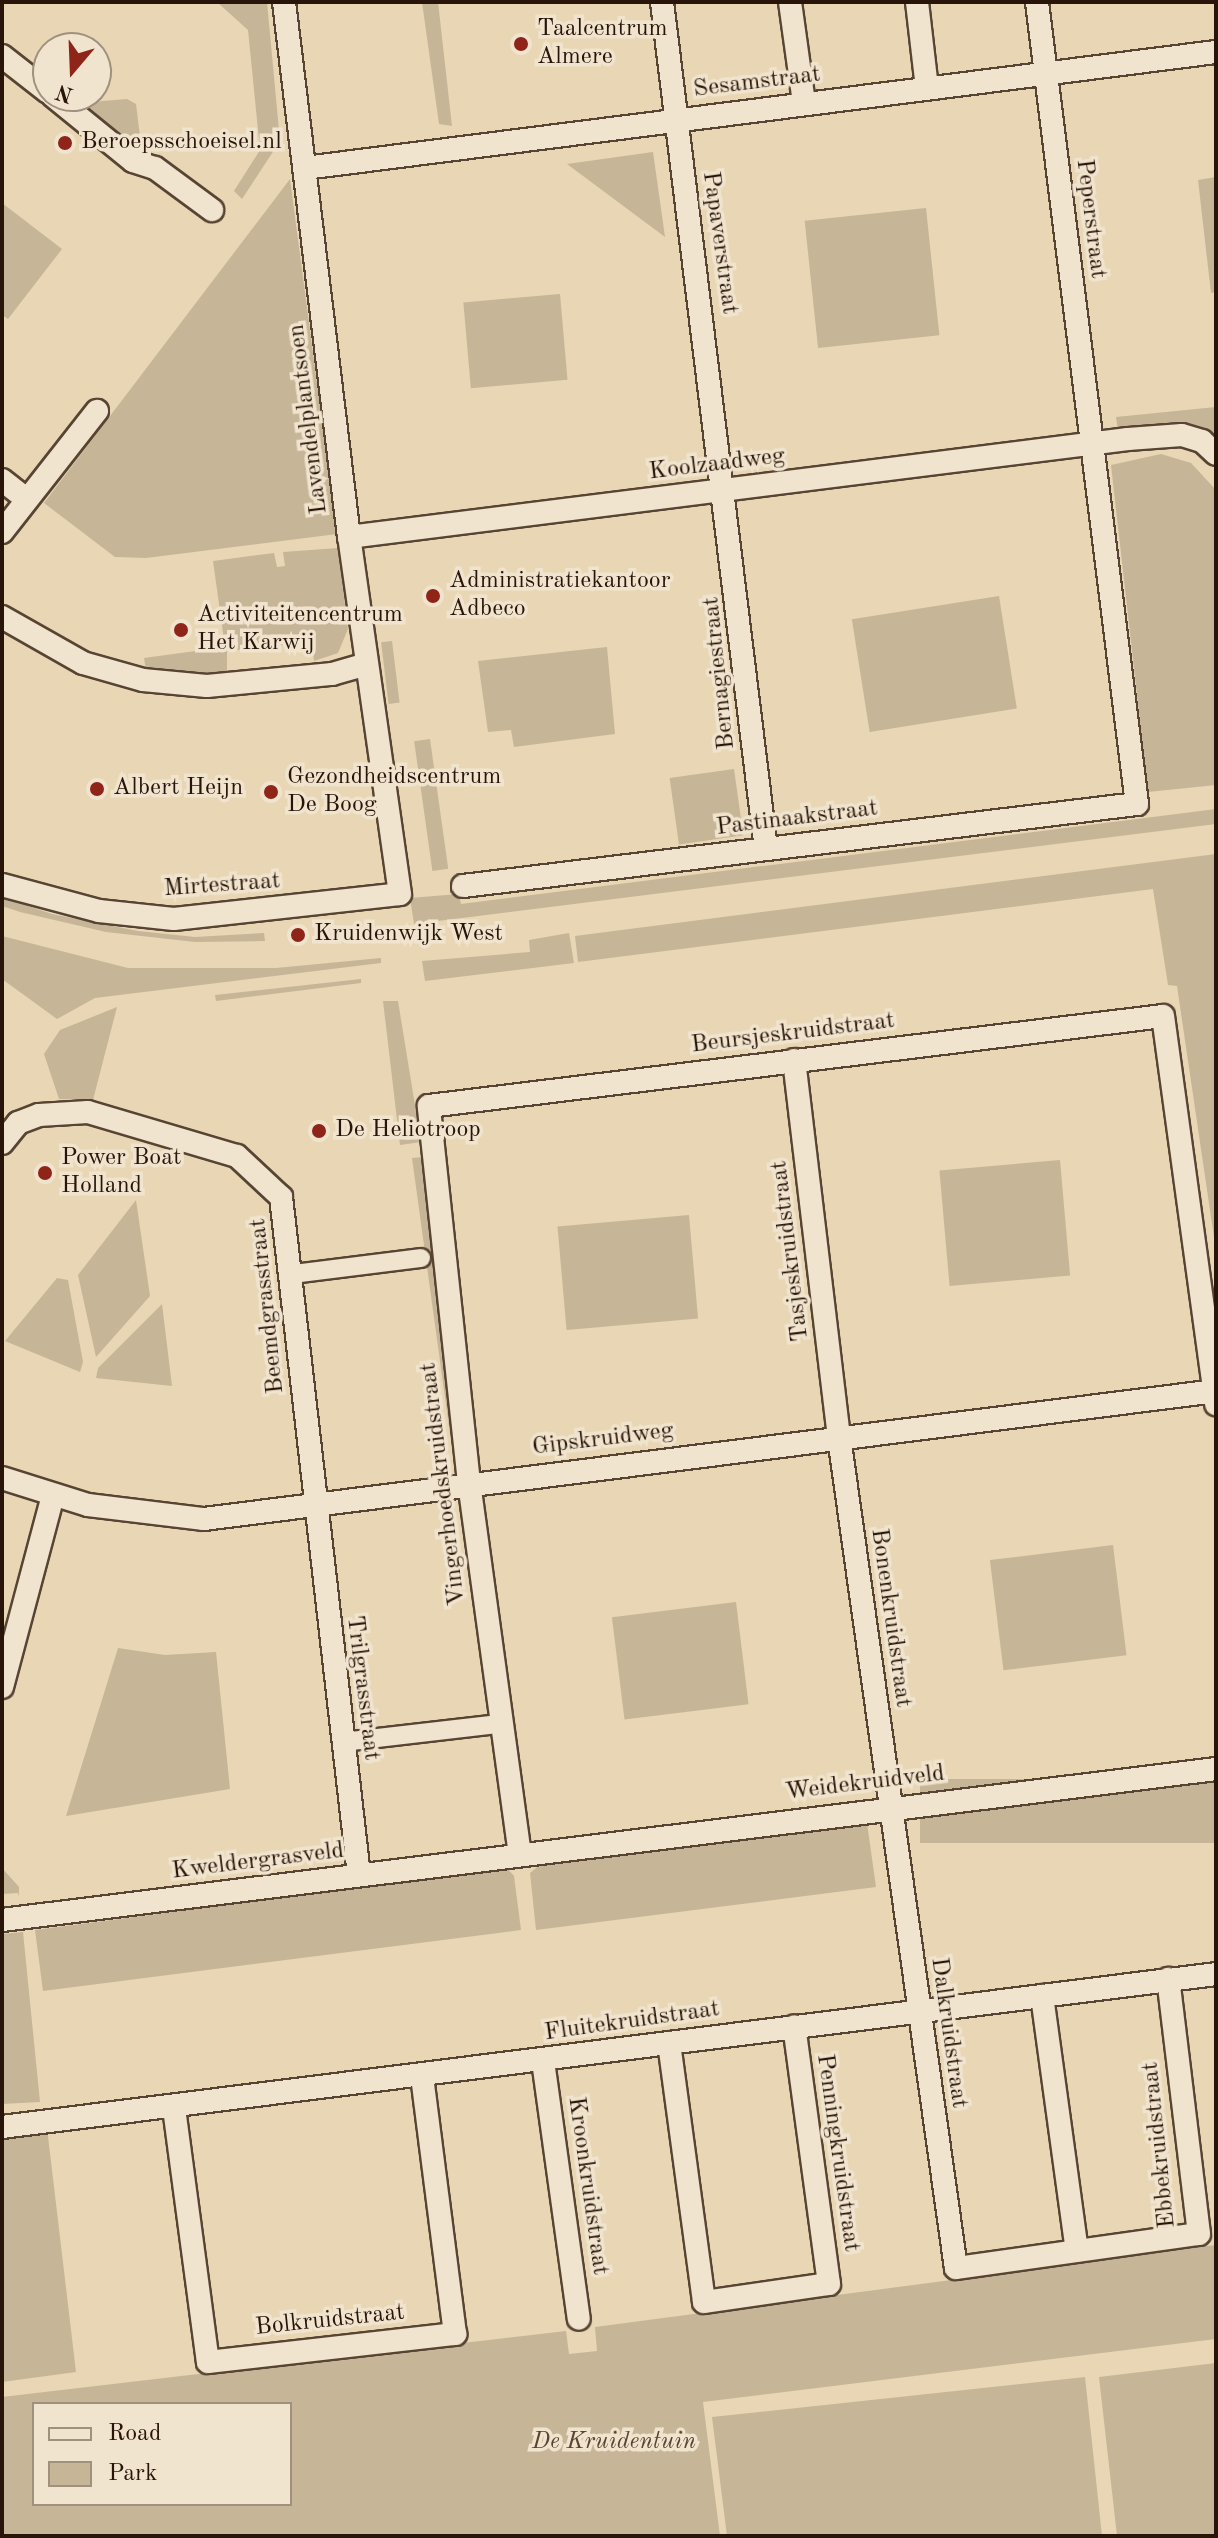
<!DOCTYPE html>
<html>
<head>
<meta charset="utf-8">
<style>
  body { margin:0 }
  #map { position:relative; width:1218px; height:2538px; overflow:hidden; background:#e8d6b4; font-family:"Old Standard TT",serif }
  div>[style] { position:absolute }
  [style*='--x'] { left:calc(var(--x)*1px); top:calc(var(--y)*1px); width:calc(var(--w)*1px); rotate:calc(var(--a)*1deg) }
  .green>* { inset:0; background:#c7b597; transform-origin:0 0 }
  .roads { filter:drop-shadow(2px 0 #584433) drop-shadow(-2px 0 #584433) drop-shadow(0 2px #584433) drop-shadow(0 -2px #584433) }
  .pedestrian>* { height:18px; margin:-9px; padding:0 9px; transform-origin:9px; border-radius:9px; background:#f0e4ce }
  .minor>* { height:22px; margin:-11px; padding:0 11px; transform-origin:11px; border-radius:11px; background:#f0e4ce }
  .dots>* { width:22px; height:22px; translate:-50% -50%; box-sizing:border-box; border:4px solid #f0e4ce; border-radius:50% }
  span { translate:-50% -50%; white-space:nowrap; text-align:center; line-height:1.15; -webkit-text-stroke:7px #f0e4ce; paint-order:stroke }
  .poi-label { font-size:24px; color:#281408 }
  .left { translate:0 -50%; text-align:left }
  .street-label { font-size:24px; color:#281408 }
  .park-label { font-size:24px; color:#584433; font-style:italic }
  .frame { position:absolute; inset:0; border:4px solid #281408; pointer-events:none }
  .legend { position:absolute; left:32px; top:2402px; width:260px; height:104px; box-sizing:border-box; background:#f0e4ce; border:2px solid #a0917f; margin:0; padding:10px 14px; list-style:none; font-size:24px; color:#281408 }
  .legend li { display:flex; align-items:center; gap:16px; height:40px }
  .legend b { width:40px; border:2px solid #a0917f }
  .north { position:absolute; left:32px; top:32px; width:80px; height:80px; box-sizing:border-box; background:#f0e4ce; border:2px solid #a0917f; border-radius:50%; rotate:199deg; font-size:22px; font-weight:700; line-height:32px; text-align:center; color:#281408 }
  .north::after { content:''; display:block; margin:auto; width:28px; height:36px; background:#8f2418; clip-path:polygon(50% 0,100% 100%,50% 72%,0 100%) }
</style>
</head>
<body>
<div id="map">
  <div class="green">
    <div style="clip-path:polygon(217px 2px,267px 2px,280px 141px,242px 199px,234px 191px,260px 150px,248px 30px)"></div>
    <div style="clip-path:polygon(422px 2px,438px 2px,452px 126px,439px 124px)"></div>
    <div style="clip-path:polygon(127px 99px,136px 104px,142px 153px,137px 154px,78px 103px)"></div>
    <div style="clip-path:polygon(653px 152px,665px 237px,567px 164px)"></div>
    <div style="clip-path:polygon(1216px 177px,1216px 292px,1211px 293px,1198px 180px)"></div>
    <div style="clip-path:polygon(290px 179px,337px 534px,146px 558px,115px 557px,44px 503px)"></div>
    <div style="clip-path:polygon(2px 203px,62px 249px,8px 319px,2px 315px)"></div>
    <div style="left:926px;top:208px;width:128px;height:122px;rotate:84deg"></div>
    <div style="left:560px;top:294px;width:86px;height:97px;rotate:85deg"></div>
    <div style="clip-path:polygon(1216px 407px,1216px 441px,1118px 431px,1116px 417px)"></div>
    <div style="clip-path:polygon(1161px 454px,1191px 463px,1216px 490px,1216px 785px,1148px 792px,1111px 465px)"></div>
    <div style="clip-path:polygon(338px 548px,348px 629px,338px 653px,314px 661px,312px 642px,227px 651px,227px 673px,146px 671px,144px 658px,225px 647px,213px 561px,274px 553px,277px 567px,285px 566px,283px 552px)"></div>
    <div style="left:999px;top:596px;width:114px;height:149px;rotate:81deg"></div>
    <div style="left:392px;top:641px;width:62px;height:11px;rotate:83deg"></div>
    <div style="clip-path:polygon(607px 647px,615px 734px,514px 747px,511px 730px,488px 732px,478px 661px)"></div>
    <div style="left:430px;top:739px;width:131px;height:16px;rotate:82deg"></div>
    <div style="left:734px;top:769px;width:67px;height:65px;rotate:82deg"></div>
    <div style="clip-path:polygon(1216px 809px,1216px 824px,414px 924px,410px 898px,459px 894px,461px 904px)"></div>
    <div style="clip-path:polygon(1216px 854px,1216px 1251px,1177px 986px,1168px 985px,1153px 889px,578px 962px,575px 936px)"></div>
    <div style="clip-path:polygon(2px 897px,52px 914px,138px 931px,195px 937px,264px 933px,265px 941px,195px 942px,106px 932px,20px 912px,2px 906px)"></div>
    <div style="clip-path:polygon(569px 933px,574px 963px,425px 981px,422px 961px,530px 952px,529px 940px)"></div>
    <div style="clip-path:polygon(2px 936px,128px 968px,276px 968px,381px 958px,381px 963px,95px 998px,57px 1019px,2px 979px)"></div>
    <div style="clip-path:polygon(361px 979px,361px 983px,216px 1001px,215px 995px)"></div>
    <div style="clip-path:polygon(383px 1001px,398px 1001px,421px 1142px,400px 1145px)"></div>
    <div style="clip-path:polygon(117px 1007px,93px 1100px,59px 1099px,44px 1054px,60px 1030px)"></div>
    <div style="clip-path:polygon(423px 1157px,459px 1441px,451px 1441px,412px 1158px)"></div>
    <div style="left:1060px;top:1160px;width:116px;height:121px;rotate:85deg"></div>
    <div style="clip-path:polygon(136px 1200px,150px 1296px,96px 1357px,78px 1275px)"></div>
    <div style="left:689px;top:1215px;width:104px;height:132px;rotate:85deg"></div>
    <div style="clip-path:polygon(57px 1278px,68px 1280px,83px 1362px,80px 1372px,5px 1341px)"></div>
    <div style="clip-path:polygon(162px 1304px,172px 1386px,96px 1378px,98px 1368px)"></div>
    <div style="left:1113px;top:1545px;width:111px;height:124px;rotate:83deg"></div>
    <div style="left:736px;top:1602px;width:103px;height:125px;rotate:83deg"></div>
    <div style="clip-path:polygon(118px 1648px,165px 1655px,216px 1652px,230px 1789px,66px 1816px)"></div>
    <div style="left:1216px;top:1779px;width:64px;height:296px;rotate:90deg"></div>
    <div style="clip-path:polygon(867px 1823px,876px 1887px,536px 1930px,530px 1873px,540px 1865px)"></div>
    <div style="clip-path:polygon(2px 1868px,19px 1887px,19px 1897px,18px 1893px,2px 1894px)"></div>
    <div style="clip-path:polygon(507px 1868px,514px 1876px,521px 1930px,43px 1991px,35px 1930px)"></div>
    <div style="clip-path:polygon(23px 1932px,40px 2102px,2px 2104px,2px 1934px)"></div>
    <div style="clip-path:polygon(47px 2128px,76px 2372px,2px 2382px,2px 2137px)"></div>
    <div style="clip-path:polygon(evenodd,1216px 2245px,1216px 2339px,703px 2402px,720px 2536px,2px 2536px,2px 2397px,566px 2331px,569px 2354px,597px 2351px,595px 2327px,1216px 2245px,34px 2404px,290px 2404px,290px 2504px,34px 2504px,34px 2404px)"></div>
    <div style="clip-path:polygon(1216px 2363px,1216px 2536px,1117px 2536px,1099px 2377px)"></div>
    <div style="clip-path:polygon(1085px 2377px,1102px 2536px,727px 2536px,712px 2417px)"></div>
  </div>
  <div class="roads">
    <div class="pedestrian">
      <div style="--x:293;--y:1274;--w:129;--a:-7.1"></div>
      <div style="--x:343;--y:1742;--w:157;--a:-6.6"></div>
    </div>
    <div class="minor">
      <div style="--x:662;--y:2;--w:853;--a:83"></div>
      <div style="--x:790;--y:2;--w:102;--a:82.1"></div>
      <div style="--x:917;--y:2;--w:87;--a:83.4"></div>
      <div style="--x:2;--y:56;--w:58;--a:38"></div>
      <div style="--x:53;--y:96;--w:103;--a:39.1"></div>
      <div style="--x:133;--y:161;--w:23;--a:18"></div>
      <div style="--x:155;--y:168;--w:71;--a:36.4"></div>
      <div style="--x:305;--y:168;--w:918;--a:-7.26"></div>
      <div style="--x:2;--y:480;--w:31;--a:38"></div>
      <div style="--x:2;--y:532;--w:154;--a:-51.9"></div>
      <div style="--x:349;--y:537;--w:785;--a:-7.17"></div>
      <div style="--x:1128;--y:439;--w:54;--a:-4.2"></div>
      <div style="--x:1182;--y:435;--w:21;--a:17"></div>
      <div style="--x:1202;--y:441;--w:19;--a:43"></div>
      <div style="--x:2;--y:617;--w:93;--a:29.6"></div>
      <div style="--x:83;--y:663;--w:62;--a:15.8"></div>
      <div style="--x:143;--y:680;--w:64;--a:5.4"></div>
      <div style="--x:207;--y:686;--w:126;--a:-5.5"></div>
      <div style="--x:332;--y:674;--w:35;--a:-16"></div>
      <div style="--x:2;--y:885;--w:100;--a:15"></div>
      <div style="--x:99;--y:911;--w:75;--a:6.1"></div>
      <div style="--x:174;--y:919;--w:227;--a:-6.3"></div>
      <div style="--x:400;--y:894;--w:361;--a:-98.1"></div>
      <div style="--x:349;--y:537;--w:539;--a:-96.93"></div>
      <div style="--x:463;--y:886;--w:679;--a:-6.94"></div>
      <div style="--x:1137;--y:804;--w:808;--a:-97.11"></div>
      <div style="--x:794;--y:1060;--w:380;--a:83.2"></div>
      <div style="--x:839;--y:1437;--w:839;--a:81.99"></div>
      <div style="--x:956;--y:2268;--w:245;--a:-8"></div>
      <div style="--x:1199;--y:2234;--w:257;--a:-96.9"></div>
      <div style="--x:2;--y:1143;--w:26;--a:-51"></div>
      <div style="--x:18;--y:1123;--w:22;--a:-21"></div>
      <div style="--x:39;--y:1115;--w:49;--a:-3.5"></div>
      <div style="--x:88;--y:1112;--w:155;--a:16.5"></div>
      <div style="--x:237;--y:1156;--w:60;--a:43"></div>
      <div style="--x:281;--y:1197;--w:682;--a:83.44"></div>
      <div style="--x:2;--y:1478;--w:90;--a:17.4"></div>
      <div style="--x:88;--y:1505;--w:117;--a:6.9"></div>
      <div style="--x:204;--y:1519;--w:1020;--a:-7.21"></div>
      <div style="--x:2;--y:1687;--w:199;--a:-75.1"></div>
      <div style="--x:520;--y:1855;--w:375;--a:-97.8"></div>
      <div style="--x:469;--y:1483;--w:379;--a:-96.1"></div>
      <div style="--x:429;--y:1106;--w:739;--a:-6.99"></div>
      <div style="--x:1163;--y:1016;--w:392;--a:82.2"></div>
      <div style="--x:2;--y:1920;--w:1223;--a:-7.09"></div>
      <div style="--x:1042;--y:1996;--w:257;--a:82.2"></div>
      <div style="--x:669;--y:2043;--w:261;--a:82.3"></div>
      <div style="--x:704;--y:2302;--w:126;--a:-8.2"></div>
      <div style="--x:829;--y:2284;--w:260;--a:-97.7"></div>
      <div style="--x:543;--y:2061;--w:260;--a:82.1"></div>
      <div style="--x:174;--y:2108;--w:256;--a:82.4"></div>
      <div style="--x:208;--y:2362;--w:249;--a:-6.5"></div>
      <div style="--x:455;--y:2334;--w:261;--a:-97.3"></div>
      <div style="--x:2;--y:2127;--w:1224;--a:-7.18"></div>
    </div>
  </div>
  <div class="dots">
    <div style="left:521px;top:44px;background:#8f2418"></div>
    <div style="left:65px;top:143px;background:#8f2418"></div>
    <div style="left:433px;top:596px;background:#8f2418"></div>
    <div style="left:181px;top:630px;background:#8f2418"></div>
    <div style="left:97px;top:789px;background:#8f2418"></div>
    <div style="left:271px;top:792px;background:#8f2418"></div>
    <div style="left:298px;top:935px;background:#8f2418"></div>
    <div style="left:319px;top:1131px;background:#8f2418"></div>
    <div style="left:45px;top:1173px;background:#8f2418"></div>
  </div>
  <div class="poi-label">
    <span class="left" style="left:537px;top:44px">Taalcentrum<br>Almere</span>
    <span class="left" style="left:81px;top:143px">Beroepsschoeisel.nl</span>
    <span class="left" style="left:449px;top:596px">Administratiekantoor<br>Adbeco</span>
    <span class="left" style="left:197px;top:630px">Activiteitencentrum<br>Het Karwij</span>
    <span class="left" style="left:287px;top:792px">Gezondheidscentrum<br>De Boog</span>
    <span class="left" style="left:113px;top:789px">Albert Heijn</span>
    <span class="left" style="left:314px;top:935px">Kruidenwijk West</span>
    <span class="left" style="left:335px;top:1131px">De Heliotroop</span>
    <span class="left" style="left:61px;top:1173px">Power Boat<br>Holland</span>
  </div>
  <div class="street-label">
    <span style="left:757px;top:83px;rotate:-7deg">Sesamstraat</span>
    <span style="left:1090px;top:219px;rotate:83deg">Peperstraat</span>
    <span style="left:719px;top:243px;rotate:82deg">Papaverstraat</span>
    <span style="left:309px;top:419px;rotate:-97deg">Lavendelplantsoen</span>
    <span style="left:717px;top:465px;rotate:-7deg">Koolzaadweg</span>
    <span style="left:720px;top:673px;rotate:-96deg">Bernagiestraat</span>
    <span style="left:797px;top:819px;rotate:-7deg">Pastinaakstraat</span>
    <span style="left:222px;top:886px;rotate:-4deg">Mirtestraat</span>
    <span style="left:793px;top:1034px;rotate:-7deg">Beursjeskruidstraat</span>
    <span style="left:791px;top:1251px;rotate:-97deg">Tasjeskruidstraat</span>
    <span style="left:268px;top:1306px;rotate:-96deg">Beemdgrasstraat</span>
    <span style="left:603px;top:1440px;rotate:-7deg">Gipskruidweg</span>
    <span style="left:444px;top:1484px;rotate:-97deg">Vingerhoedskruidstraat</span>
    <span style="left:890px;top:1618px;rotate:82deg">Bonenkruidstraat</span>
    <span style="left:362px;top:1688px;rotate:83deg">Trilgrasstraat</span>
    <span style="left:865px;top:1784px;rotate:-7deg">Weidekruidveld</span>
    <span style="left:258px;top:1862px;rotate:-7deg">Kweldergrasveld</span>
    <span style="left:632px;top:2022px;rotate:-8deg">Fluitekruidstraat</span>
    <span style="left:948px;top:2033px;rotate:82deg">Dalkruidstraat</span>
    <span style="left:1160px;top:2145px;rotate:-96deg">Ebbekruidstraat</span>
    <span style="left:837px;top:2153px;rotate:82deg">Penningkruidstraat</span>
    <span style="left:587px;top:2186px;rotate:82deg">Kroonkruidstraat</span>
    <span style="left:330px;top:2321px;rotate:-6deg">Bolkruidstraat</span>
  </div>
  <div class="park-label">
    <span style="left:614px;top:2443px">De Kruidentuin</span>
  </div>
  <div class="frame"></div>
  <ul class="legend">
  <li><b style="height:10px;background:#f0e4ce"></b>Road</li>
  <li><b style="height:22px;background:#c7b597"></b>Park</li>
  </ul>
  <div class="north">N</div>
</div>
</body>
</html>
